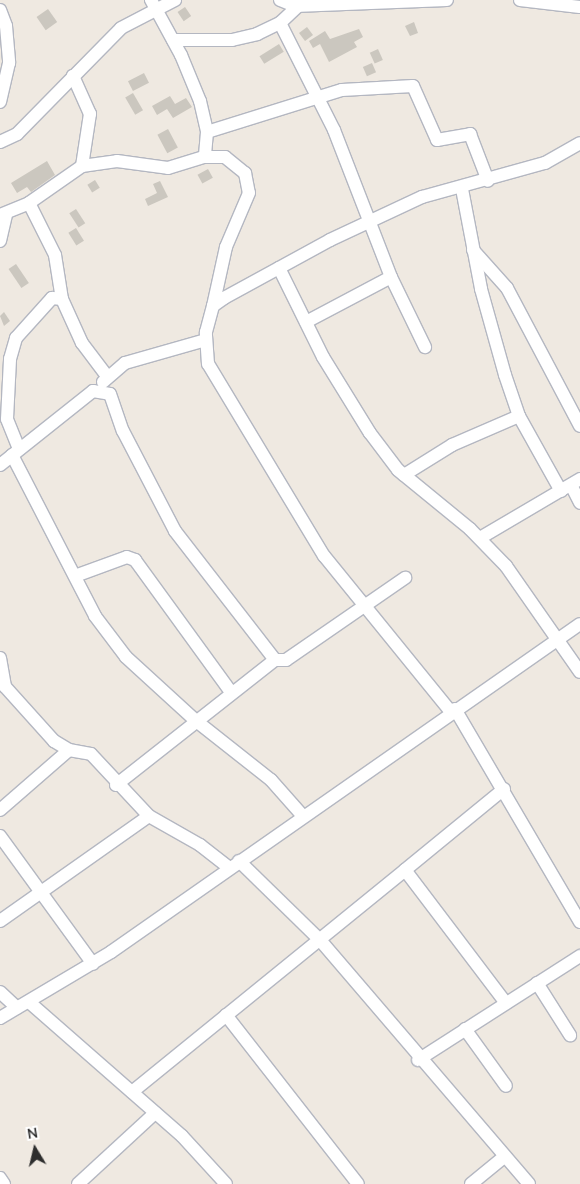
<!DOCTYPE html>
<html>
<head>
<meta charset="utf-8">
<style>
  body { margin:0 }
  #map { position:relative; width:580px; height:1184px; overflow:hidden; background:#efe9e1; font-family:"Nunito Sans",sans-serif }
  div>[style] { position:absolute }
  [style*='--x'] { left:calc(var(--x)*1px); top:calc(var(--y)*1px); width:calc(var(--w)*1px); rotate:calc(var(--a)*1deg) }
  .building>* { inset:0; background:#cbc7bf; transform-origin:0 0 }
  .roads { filter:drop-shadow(1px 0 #b4b7c1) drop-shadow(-1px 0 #b4b7c1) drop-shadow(0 1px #b4b7c1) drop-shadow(0 -1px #b4b7c1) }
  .minor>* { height:12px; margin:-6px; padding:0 6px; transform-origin:6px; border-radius:6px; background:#fff }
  span { translate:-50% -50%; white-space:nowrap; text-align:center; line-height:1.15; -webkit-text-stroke:5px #fff; paint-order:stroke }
  .north { position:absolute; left:10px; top:1124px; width:50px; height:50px; -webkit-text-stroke:4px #fff; paint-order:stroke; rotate:351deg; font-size:14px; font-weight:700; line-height:20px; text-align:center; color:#2e2e2e }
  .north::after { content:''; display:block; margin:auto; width:18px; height:22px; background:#2e2e2e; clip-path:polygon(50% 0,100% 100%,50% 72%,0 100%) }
</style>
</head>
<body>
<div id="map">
  <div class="building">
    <div style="left:185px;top:7px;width:11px;height:9px;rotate:56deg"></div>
    <div style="left:48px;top:9px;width:16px;height:14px;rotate:55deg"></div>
    <div style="clip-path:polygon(414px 22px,418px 33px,410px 36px,405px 26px)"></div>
    <div style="left:307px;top:27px;width:10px;height:10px;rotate:53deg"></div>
    <div style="clip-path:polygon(359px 29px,363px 37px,354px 42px,357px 47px,329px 62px,320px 44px,313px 48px,309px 41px,325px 31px,330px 39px)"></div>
    <div style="left:279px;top:44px;width:9px;height:23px;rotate:58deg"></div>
    <div style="left:378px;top:49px;width:12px;height:9px;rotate:66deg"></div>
    <div style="left:372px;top:63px;width:10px;height:10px;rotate:66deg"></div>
    <div style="left:144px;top:73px;width:11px;height:18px;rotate:63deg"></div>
    <div style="left:133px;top:93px;width:20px;height:9px;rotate:60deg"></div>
    <div style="clip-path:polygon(170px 96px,175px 104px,186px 98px,192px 107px,173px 118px,167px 109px,157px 115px,152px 106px)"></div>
    <div style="left:168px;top:129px;width:21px;height:12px;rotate:62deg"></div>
    <div style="clip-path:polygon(47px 161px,55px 175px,31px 192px,27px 187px,17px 193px,11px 183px)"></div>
    <div style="left:208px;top:169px;width:10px;height:12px;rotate:61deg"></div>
    <div style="left:95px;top:180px;width:9px;height:9px;rotate:58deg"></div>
    <div style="clip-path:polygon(160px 181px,168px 197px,148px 206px,145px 199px,157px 193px,153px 184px)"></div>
    <div style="left:76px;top:209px;width:17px;height:8px;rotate:57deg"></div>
    <div style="left:76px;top:228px;width:15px;height:9px;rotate:58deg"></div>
    <div style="left:16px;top:264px;width:23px;height:9px;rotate:56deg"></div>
    <div style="clip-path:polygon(4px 312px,10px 321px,4px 326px,0 316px)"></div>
  </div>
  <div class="roads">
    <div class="minor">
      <div style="--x:151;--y:0;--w:63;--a:61.4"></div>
      <div style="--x:181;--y:55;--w:50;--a:67.6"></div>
      <div style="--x:200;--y:101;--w:32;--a:77"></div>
      <div style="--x:207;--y:132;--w:25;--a:95"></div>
      <div style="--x:280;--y:0;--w:16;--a:22"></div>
      <div style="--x:295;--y:6;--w:152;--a:-2.3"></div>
      <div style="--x:520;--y:0;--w:60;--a:6.7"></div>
      <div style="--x:0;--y:10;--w:17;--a:69"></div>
      <div style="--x:6;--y:26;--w:37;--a:85"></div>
      <div style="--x:9;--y:63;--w:40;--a:103"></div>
      <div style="--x:280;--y:23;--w:120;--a:63.2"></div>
      <div style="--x:334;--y:130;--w:158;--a:68.8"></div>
      <div style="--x:391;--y:277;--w:78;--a:64.1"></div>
      <div style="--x:173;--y:40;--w:59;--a:0"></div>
      <div style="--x:232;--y:40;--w:26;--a:-13"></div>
      <div style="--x:257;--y:34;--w:25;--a:-26"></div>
      <div style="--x:280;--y:23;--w:25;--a:-43"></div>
      <div style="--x:207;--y:132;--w:141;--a:-17.3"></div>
      <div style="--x:342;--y:90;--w:71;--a:-3.2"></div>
      <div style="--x:413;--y:86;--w:59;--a:66"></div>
      <div style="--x:437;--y:140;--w:34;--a:-10"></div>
      <div style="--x:470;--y:134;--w:50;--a:69"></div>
      <div style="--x:0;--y:142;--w:19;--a:-25"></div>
      <div style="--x:17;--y:134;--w:148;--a:-45.5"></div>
      <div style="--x:121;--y:28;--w:61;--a:-27.4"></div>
      <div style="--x:82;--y:166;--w:35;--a:-8"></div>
      <div style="--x:117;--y:161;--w:51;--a:7.8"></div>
      <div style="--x:168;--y:168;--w:39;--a:-17"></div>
      <div style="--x:205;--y:157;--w:20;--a:0"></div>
      <div style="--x:225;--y:157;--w:26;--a:39"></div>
      <div style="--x:245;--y:173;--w:20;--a:79"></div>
      <div style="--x:249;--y:193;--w:59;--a:113.1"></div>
      <div style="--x:226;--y:247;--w:60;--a:102.4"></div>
      <div style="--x:462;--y:189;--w:102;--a:79.2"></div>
      <div style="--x:481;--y:289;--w:89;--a:74.4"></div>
      <div style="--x:505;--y:375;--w:43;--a:71.1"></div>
      <div style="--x:519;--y:416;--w:86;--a:60.8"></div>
      <div style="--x:29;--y:203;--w:58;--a:63.4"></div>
      <div style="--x:55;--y:255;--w:45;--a:81"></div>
      <div style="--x:62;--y:299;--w:48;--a:65.6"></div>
      <div style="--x:82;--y:343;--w:40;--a:53"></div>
      <div style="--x:0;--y:215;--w:31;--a:-22"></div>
      <div style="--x:29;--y:203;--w:65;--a:-34.9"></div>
      <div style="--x:82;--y:166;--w:53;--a:-81.3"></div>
      <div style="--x:90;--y:114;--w:42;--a:-114.1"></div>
      <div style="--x:0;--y:241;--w:26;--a:-77"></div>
      <div style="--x:473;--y:250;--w:51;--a:48.2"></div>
      <div style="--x:507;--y:288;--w:156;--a:62.1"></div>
      <div style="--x:279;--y:268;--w:99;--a:63.7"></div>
      <div style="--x:323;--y:357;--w:89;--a:58.3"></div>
      <div style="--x:370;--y:433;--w:46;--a:52.9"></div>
      <div style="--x:398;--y:470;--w:93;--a:39.3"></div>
      <div style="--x:470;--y:529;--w:52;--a:45.8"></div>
      <div style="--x:506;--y:566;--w:129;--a:55.1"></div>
      <div style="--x:306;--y:322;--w:96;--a:-27.9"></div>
      <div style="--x:103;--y:382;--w:29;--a:-41"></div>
      <div style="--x:125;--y:363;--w:84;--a:-15.9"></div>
      <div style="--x:19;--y:449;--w:32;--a:-112"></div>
      <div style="--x:7;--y:419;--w:60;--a:-87.1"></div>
      <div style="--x:10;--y:359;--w:22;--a:-74"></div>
      <div style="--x:16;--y:338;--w:54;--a:-48"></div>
      <div style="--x:52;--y:298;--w:10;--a:6"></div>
      <div style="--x:12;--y:455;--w:181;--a:62.7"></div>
      <div style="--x:95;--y:616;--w:51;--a:52.9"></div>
      <div style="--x:126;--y:657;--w:93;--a:42.4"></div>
      <div style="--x:195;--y:720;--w:97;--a:38.3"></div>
      <div style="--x:271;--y:780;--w:48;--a:48.4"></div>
      <div style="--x:0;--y:465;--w:119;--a:-38.5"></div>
      <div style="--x:93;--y:391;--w:17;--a:10"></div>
      <div style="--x:110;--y:394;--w:39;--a:71"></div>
      <div style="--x:123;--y:431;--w:113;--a:62.5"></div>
      <div style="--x:175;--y:531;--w:163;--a:52.2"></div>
      <div style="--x:404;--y:475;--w:57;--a:-32"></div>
      <div style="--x:452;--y:445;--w:73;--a:-23.4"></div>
      <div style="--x:571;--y:485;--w:20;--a:63"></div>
      <div style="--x:480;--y:538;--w:116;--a:-30.5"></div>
      <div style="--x:75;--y:576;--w:55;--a:-20.1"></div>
      <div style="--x:127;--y:557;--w:9;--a:21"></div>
      <div style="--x:135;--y:560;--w:163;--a:54"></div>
      <div style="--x:0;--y:658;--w:29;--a:80"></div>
      <div style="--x:0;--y:681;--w:81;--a:48"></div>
      <div style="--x:54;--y:741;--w:17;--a:31"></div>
      <div style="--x:69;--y:750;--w:22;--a:10"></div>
      <div style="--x:91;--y:754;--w:85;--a:46.9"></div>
      <div style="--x:149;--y:816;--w:59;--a:29.6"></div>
      <div style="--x:200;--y:845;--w:37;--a:38"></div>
      <div style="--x:455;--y:709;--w:247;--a:59.6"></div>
      <div style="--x:451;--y:712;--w:201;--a:-129.1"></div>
      <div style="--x:324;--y:556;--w:224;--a:-121.1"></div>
      <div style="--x:208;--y:364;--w:32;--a:-94"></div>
      <div style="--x:206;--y:332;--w:27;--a:-75"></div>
      <div style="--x:213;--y:306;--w:14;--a:-36"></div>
      <div style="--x:224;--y:298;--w:121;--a:-28.7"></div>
      <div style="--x:330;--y:240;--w:102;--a:-25.1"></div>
      <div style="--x:422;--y:197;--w:128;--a:-15.5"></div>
      <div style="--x:545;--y:163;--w:40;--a:-29.7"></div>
      <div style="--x:116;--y:785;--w:202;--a:-38.2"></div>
      <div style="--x:275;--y:660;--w:11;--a:0"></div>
      <div style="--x:286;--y:660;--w:145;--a:-34.6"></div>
      <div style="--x:0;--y:810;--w:91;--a:-41"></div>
      <div style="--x:0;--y:836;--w:158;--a:54"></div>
      <div style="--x:239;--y:861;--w:113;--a:44.3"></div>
      <div style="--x:320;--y:940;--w:321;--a:49.4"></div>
      <div style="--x:405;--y:870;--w:128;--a:-39.3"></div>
      <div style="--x:0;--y:921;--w:182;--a:-35.2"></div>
      <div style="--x:537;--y:983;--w:62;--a:57.6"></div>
      <div style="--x:0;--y:992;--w:23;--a:43"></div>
      <div style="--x:29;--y:1002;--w:203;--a:41.2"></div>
      <div style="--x:182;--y:1136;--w:65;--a:47.5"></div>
      <div style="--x:226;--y:1015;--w:214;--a:52"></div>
      <div style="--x:0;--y:1018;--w:129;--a:-30.7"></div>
      <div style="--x:111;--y:952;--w:572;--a:-34.97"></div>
      <div style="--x:465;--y:1029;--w:70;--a:54.3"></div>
      <div style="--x:418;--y:1060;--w:193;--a:-32.7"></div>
      <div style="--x:132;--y:1092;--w:352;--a:-39.1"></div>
      <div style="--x:405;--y:870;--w:167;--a:52.8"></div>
      <div style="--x:0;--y:1178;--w:7;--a:56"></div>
      <div style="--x:78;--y:1184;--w:105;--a:-42.7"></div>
      <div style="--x:471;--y:1184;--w:43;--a:-39.3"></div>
    </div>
  </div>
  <div class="north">N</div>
</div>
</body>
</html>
